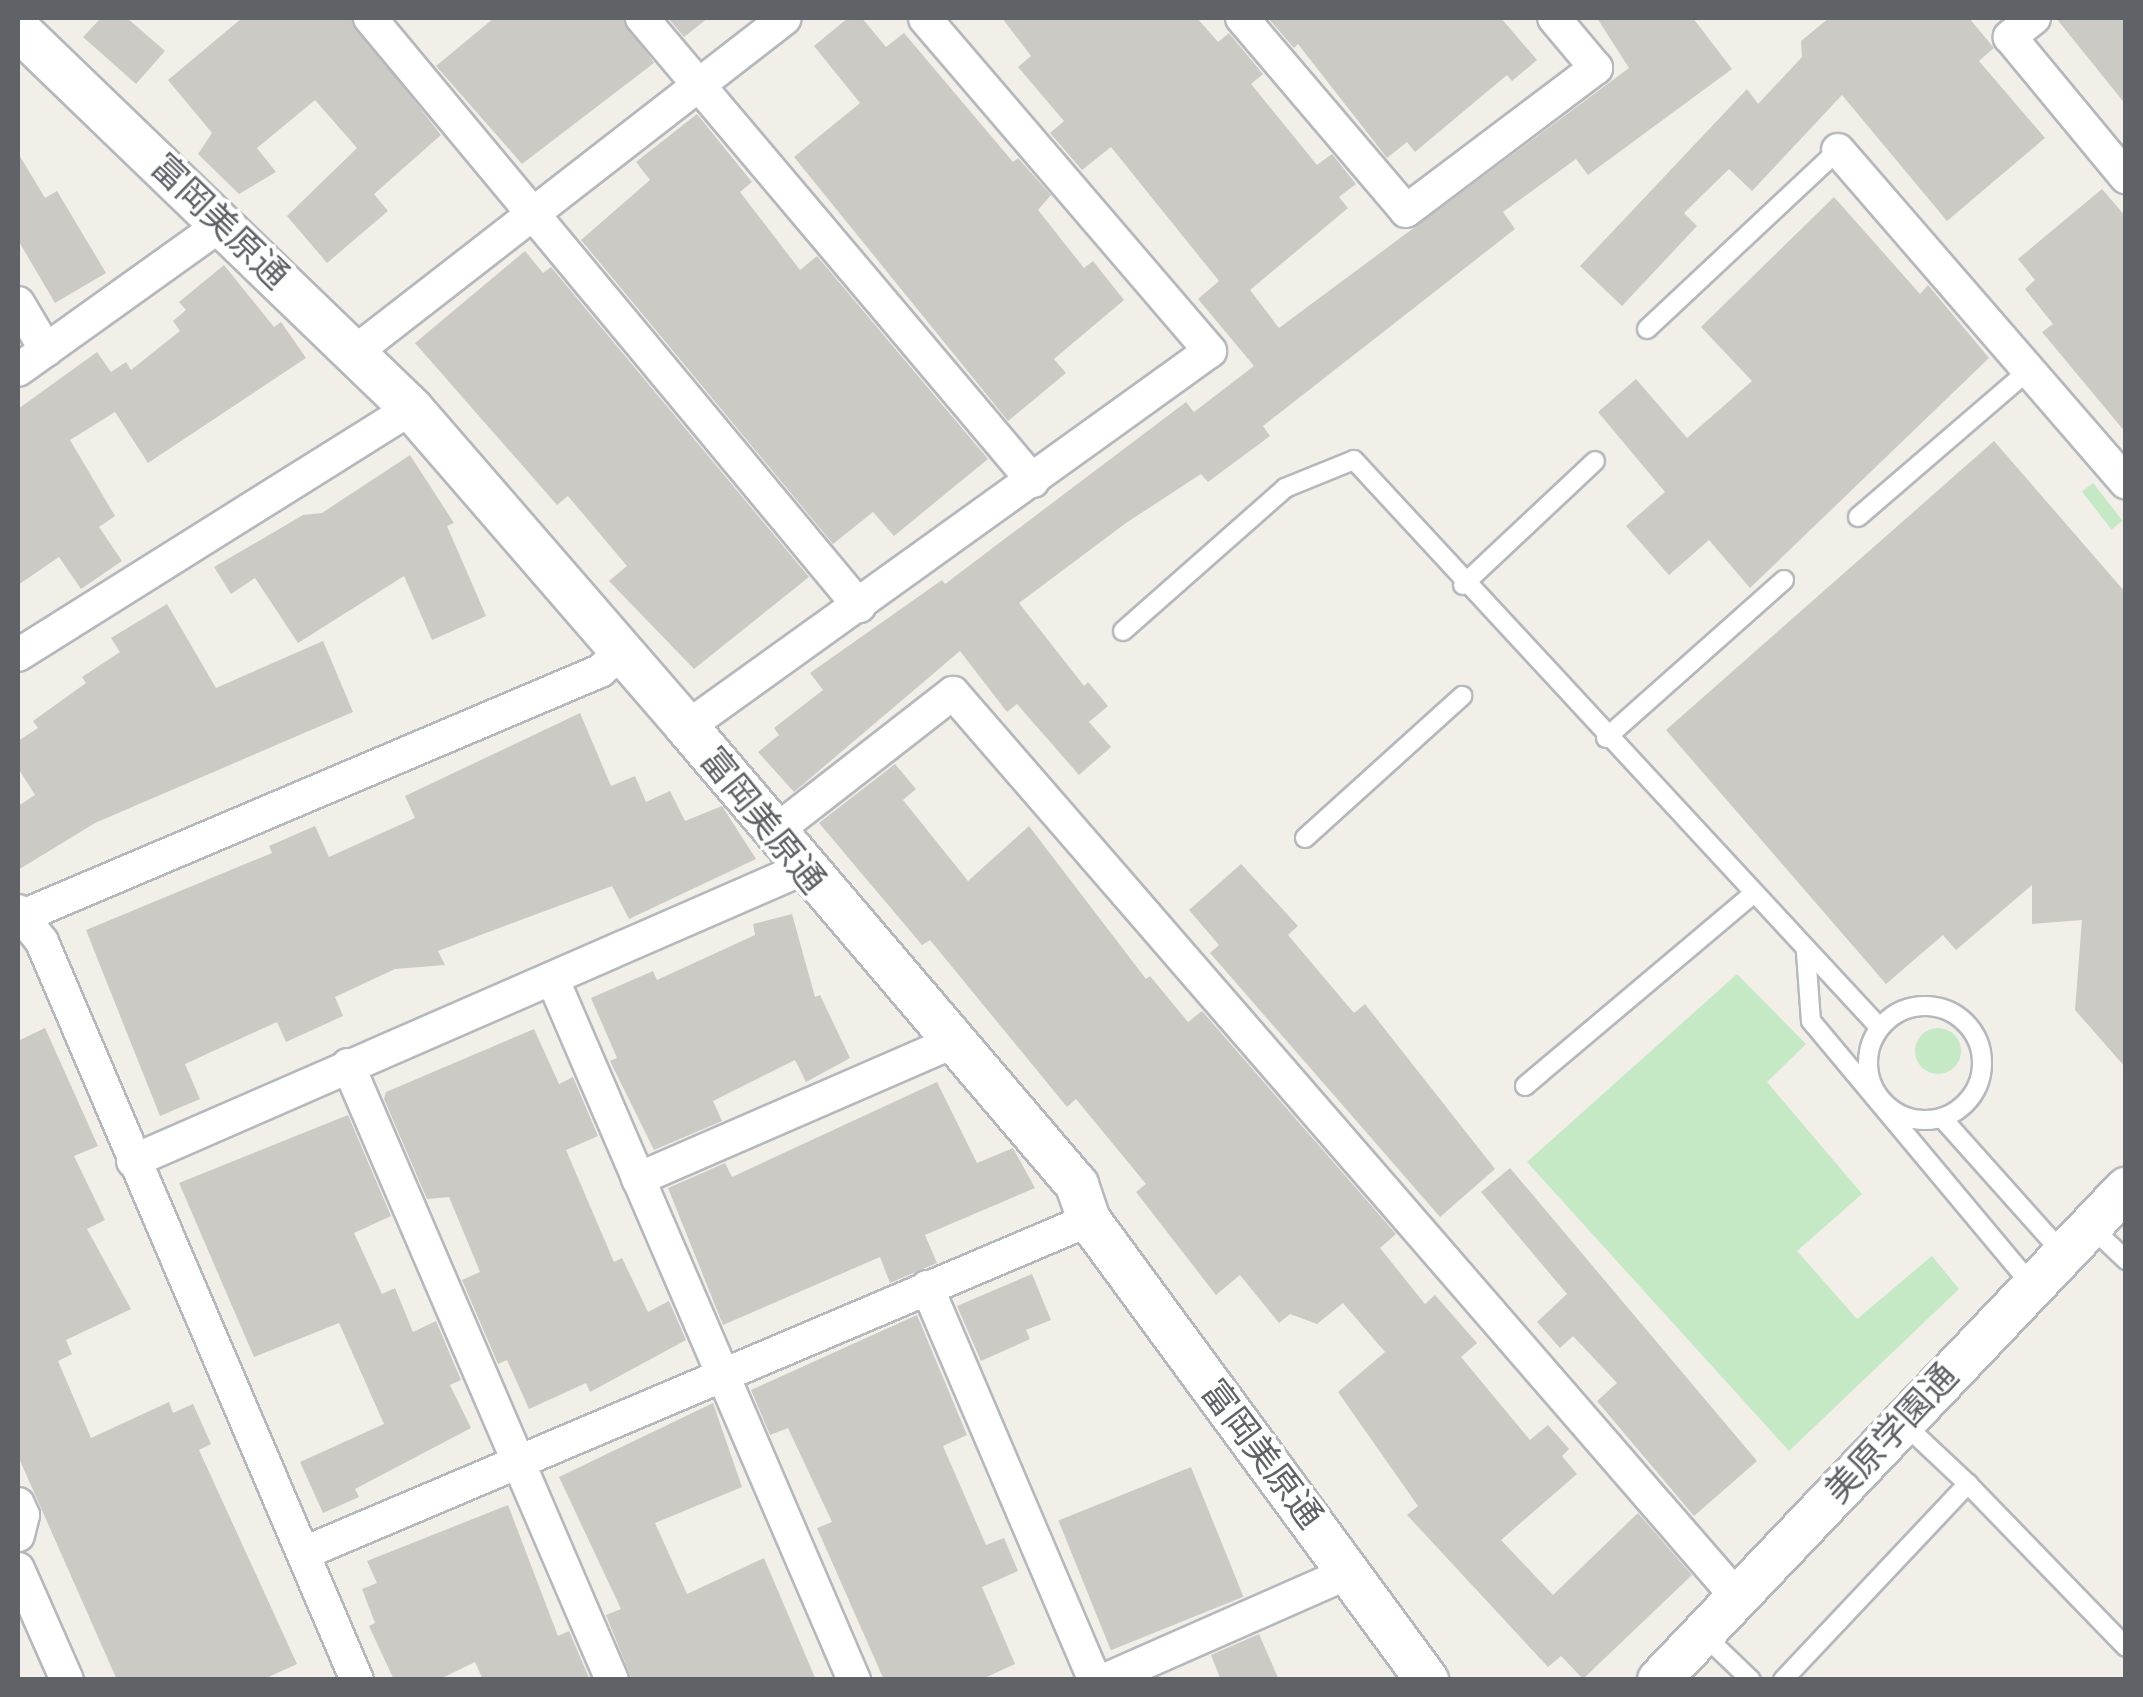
<!DOCTYPE html>
<html>
<head>
<meta charset="utf-8">
<style>
  body { margin:0 }
  #map { position:relative; width:2143px; height:1697px; overflow:hidden; background:#f1efe8; font-family:Jost,"Noto Sans JP",sans-serif }
  div>[style] { position:absolute }
  [style*='--x'] { left:calc(var(--x)*1px); top:calc(var(--y)*1px); width:calc(var(--w)*1px); rotate:calc(var(--a)*1deg) }
  .green>* { inset:0; background:#c5e8c5; transform-origin:0 0 }
  .round { border-radius:50% }
  .building>* { inset:0; background:#cccac5; transform-origin:0 0 }
  .roads { filter:drop-shadow(2px 0 #b5b8bc) drop-shadow(-2px 0 #b5b8bc) drop-shadow(0 2px #b5b8bc) drop-shadow(0 -2px #b5b8bc) }
  .service>* { height:18px; margin:-9px; padding:0 9px; transform-origin:9px; border-radius:9px; background:#fff }
  .service>.ring { margin:-9px; padding:0; box-sizing:content-box; background:none; border:18px solid #fff; border-radius:50% }
  .minor>* { height:32px; margin:-16px; padding:0 16px; transform-origin:16px; border-radius:16px; background:#fff }
  .tertiary>* { height:42px; margin:-21px; padding:0 21px; transform-origin:21px; border-radius:21px; background:#fff }
  span { translate:-50% -50%; white-space:nowrap; text-align:center; line-height:1.15; -webkit-text-stroke:8px #fff; paint-order:stroke }
  .street-label { font-size:35px; color:#5f6368 }
  .frame { position:absolute; inset:0; border:20px solid #5f6368; pointer-events:none }
</style>
</head>
<body>
<div id="map">
  <div class="green">
    <div style="left:2093px;top:483px;width:48px;height:14px;rotate:52deg"></div>
    <div style="clip-path:polygon(1737px 974px,1806px 1044px,1767px 1082px,1862px 1194px,1797px 1251px,1857px 1319px,1932px 1256px,1959px 1289px,1789px 1451px,1527px 1162px)"></div>
    <div class="round" style="left:1915px;top:1028px;width:46px;height:46px"></div>
  </div>
  <div class="building">
    <div style="clip-path:polygon(101px 18px,127px 18px,165px 51px,136px 84px,83px 37px)"></div>
    <div style="clip-path:polygon(242px 18px,350px 18px,441px 135px,374px 194px,388px 211px,327px 263px,287px 216px,357px 148px,315px 100px,257px 148px,276px 172px,239px 194px,198px 154px,212px 133px,168px 80px)"></div>
    <div style="clip-path:polygon(494px 18px,623px 18px,654px 63px,522px 164px,436px 66px)"></div>
    <div style="clip-path:polygon(668px 18px,708px 18px,684px 37px)"></div>
    <div style="clip-path:polygon(848px 18px,862px 18px,886px 47px,904px 33px,1013px 162px,1018px 158px,1051px 195px,1038px 210px,1084px 268px,1093px 261px,1124px 300px,1054px 359px,1066px 373px,1008px 421px,794px 157px,860px 103px,814px 46px)"></div>
    <div style="clip-path:polygon(1002px 18px,1197px 18px,1218px 42px,1229px 33px,1263px 74px,1251px 84px,1317px 165px,1332px 154px,1356px 184px,1339px 197px,1348px 208px,1250px 290px,1279px 328px,1629px 68px,1597px 18px,1693px 18px,1732px 69px,1588px 175px,1576px 159px,1503px 212px,1515px 229px,1263px 426px,1270px 436px,1208px 482px,1201px 474px,1126px 523px,1019px 603px,1084px 686px,1088px 682px,1108px 706px,1089px 722px,1111px 747px,1079px 775px,1017px 704px,1007px 712px,960px 651px,794px 792px,758px 752px,779px 735px,774px 728px,823px 690px,810px 673px,942px 580px,945px 584px,1186px 402px,1194px 412px,1254px 366px,1198px 299px,1219px 281px,1111px 147px,1082px 170px,1050px 133px,1064px 121px,1018px 67px,1031px 56px)"></div>
    <div style="clip-path:polygon(1268px 18px,1501px 18px,1537px 60px,1512px 81px,1507px 75px,1415px 152px,1407px 142px,1387px 158px,1298px 44px,1294px 48px)"></div>
    <div style="clip-path:polygon(1829px 18px,1969px 18px,1994px 48px,1979px 61px,2045px 138px,1947px 221px,1842px 95px,1752px 191px,1729px 169px,1684px 213px,1697px 226px,1622px 306px,1580px 266px,1747px 89px,1758px 104px,1802px 57px,1801px 41px)"></div>
    <div style="clip-path:polygon(2056px 18px,2126px 18px,2126px 105px)"></div>
    <div style="clip-path:polygon(697px 114px,752px 182px,740px 192px,800px 270px,817px 256px,988px 459px,894px 536px,873px 512px,833px 544px,581px 240px,650px 180px,636px 162px)"></div>
    <div style="clip-path:polygon(18px 153px,45px 198px,57px 191px,106px 273px,55px 303px,18px 240px)"></div>
    <div style="clip-path:polygon(2102px 189px,2126px 217px,2126px 433px,2042px 332px,2053px 324px,2025px 289px,2035px 280px,2018px 259px)"></div>
    <div style="clip-path:polygon(1834px 197px,1920px 294px,1928px 285px,1989px 358px,1750px 588px,1709px 540px,1669px 575px,1626px 526px,1665px 492px,1598px 412px,1636px 379px,1687px 438px,1752px 381px,1701px 327px)"></div>
    <div style="clip-path:polygon(525px 251px,543px 273px,551px 267px,809px 577px,694px 669px,609px 581px,627px 566px,568px 496px,557px 505px,415px 343px)"></div>
    <div style="clip-path:polygon(224px 265px,274px 327px,281px 322px,306px 358px,148px 463px,115px 412px,70px 440px,115px 516px,99px 527px,122px 561px,81px 589px,59px 557px,18px 585px,18px 409px,97px 352px,111px 372px,126px 362px,131px 370px,180px 331px,173px 321px,186px 310px,179px 302px)"></div>
    <div style="clip-path:polygon(1994px 441px,2126px 593px,2126px 1068px,2075px 1010px,2082px 920px,2032px 924px,2032px 885px,1956px 950px,1943px 935px,1886px 984px,1666px 730px)"></div>
    <div style="clip-path:polygon(410px 455px,454px 523px,447px 526px,486px 616px,432px 640px,404px 576px,298px 643px,255px 578px,231px 594px,214px 567px,303px 515px,322px 513px)"></div>
    <div style="clip-path:polygon(167px 604px,216px 688px,323px 641px,353px 712px,95px 823px,18px 870px,18px 806px,35px 795px,18px 768px,18px 741px,38px 728px,33px 721px,86px 683px,82px 677px,120px 652px,111px 638px)"></div>
    <div style="clip-path:polygon(580px 713px,611px 786px,635px 776px,646px 802px,670px 791px,685px 821px,722px 806px,756px 859px,629px 919px,612px 886px,438px 951px,445px 965px,395px 969px,335px 997px,343px 1016px,286px 1042px,277px 1022px,185px 1064px,200px 1099px,160px 1116px,86px 930px,272px 853px,269px 846px,315px 826px,329px 857px,415px 818px,405px 796px)"></div>
    <div style="clip-path:polygon(895px 764px,916px 789px,903px 800px,968px 881px,1029px 826px,1146px 979px,1150px 976px,1188px 1022px,1202px 1011px,1396px 1234px,1380px 1248px,1425px 1304px,1435px 1295px,1477px 1343px,1461px 1357px,1530px 1440px,1548px 1425px,1569px 1449px,1562px 1456px,1577px 1474px,1501px 1540px,1553px 1595px,1638px 1513px,1692px 1575px,1583px 1679px,1561px 1656px,1548px 1667px,1407px 1515px,1418px 1506px,1338px 1392px,1385px 1352px,1343px 1303px,1317px 1324px,1290px 1314px,1279px 1323px,1240px 1275px,1216px 1295px,1136px 1192px,1146px 1184px,1076px 1099px,1067px 1107px,930px 940px,922px 945px,819px 823px)"></div>
    <div style="clip-path:polygon(1241px 864px,1298px 926px,1288px 935px,1354px 1013px,1365px 1004px,1495px 1169px,1440px 1217px,1210px 953px,1219px 945px,1189px 910px)"></div>
    <div style="clip-path:polygon(792px 914px,815px 997px,820px 995px,850px 1058px,806px 1082px,795px 1060px,713px 1101px,722px 1121px,654px 1150px,610px 1061px,617px 1058px,591px 998px,653px 971px,657px 980px,755px 935px,753px 924px)"></div>
    <div style="clip-path:polygon(45px 1028px,98px 1146px,74px 1156px,105px 1220px,87px 1229px,131px 1309px,66px 1340px,72px 1354px,58px 1361px,91px 1438px,169px 1402px,173px 1413px,193px 1404px,211px 1444px,199px 1450px,297px 1664px,262px 1680px,117px 1680px,18px 1456px,18px 1041px)"></div>
    <div style="clip-path:polygon(534px 1029px,559px 1084px,573px 1077px,598px 1136px,566px 1150px,614px 1262px,622px 1258px,648px 1312px,669px 1301px,686px 1340px,590px 1392px,586px 1383px,529px 1409px,507px 1360px,498px 1364px,462px 1280px,480px 1272px,449px 1197px,427px 1199px,384px 1099px,386px 1092px)"></div>
    <div style="clip-path:polygon(937px 1082px,977px 1163px,1013px 1148px,1035px 1188px,925px 1235px,937px 1263px,890px 1283px,880px 1257px,723px 1325px,668px 1188px,725px 1163px,732px 1177px)"></div>
    <div style="clip-path:polygon(348px 1115px,391px 1216px,354px 1233px,382px 1294px,395px 1288px,413px 1332px,436px 1321px,461px 1380px,450px 1385px,471px 1428px,355px 1489px,359px 1497px,323px 1513px,300px 1462px,384px 1424px,339px 1323px,254px 1357px,179px 1183px)"></div>
    <div style="clip-path:polygon(1510px 1168px,1757px 1461px,1694px 1516px,1597px 1401px,1617px 1383px,1573px 1336px,1560px 1348px,1537px 1322px,1567px 1294px,1481px 1192px)"></div>
    <div style="clip-path:polygon(1032px 1274px,1051px 1320px,1026px 1330px,1030px 1339px,981px 1361px,957px 1306px)"></div>
    <div style="clip-path:polygon(917px 1315px,967px 1435px,943px 1446px,986px 1545px,1004px 1538px,1018px 1571px,982px 1587px,1015px 1664px,980px 1680px,884px 1680px,817px 1528px,832px 1522px,788px 1428px,770px 1435px,751px 1390px)"></div>
    <div style="clip-path:polygon(713px 1403px,742px 1487px,655px 1523px,687px 1594px,764px 1558px,816px 1680px,632px 1680px,606px 1615px,621px 1609px,559px 1477px)"></div>
    <div style="left:1191px;top:1467px;width:140px;height:143px;rotate:68deg"></div>
    <div style="clip-path:polygon(508px 1505px,558px 1636px,569px 1631px,590px 1680px,483px 1680px,475px 1662px,438px 1680px,394px 1680px,369px 1626px,375px 1623px,362px 1589px,377px 1583px,367px 1561px)"></div>
    <div style="clip-path:polygon(1259px 1634px,1279px 1680px,1221px 1680px,1211px 1655px)"></div>
  </div>
  <div class="roads">
    <div class="service">
      <div style="--x:1647;--y:329;--w:262;--a:-43.1"></div>
      <div style="--x:1858;--y:517;--w:228;--a:-40.7"></div>
      <div style="--x:1463;--y:585;--w:181;--a:-43.2"></div>
      <div style="--x:1123;--y:631;--w:216;--a:-41.4"></div>
      <div style="--x:1285;--y:488;--w:74;--a:-22.1"></div>
      <div style="--x:1354;--y:460;--w:773;--a:47.2"></div>
      <div style="--x:1606;--y:738;--w:238;--a:-41.6"></div>
      <div style="--x:1305;--y:838;--w:212;--a:-42.1"></div>
      <div style="--x:1806;--y:953;--w:68;--a:85.8"></div>
      <div style="--x:1811;--y:1021;--w:341;--a:50.1"></div>
      <div class="ring" style="left:1868px;top:1006px;width:96px;height:96px"></div>
      <div style="--x:1525;--y:1086;--w:297;--a:-40.1"></div>
      <div style="--x:1942;--y:1118;--w:178;--a:48.2"></div>
      <div style="--x:2090;--y:1226;--w:50;--a:43.4"></div>
      <div style="--x:1968;--y:1484;--w:227;--a:45.9"></div>
      <div style="--x:1704;--y:1635;--w:65;--a:43.8"></div>
      <div style="--x:1783;--y:1680;--w:270;--a:-46.7"></div>
      <div style="--x:1968;--y:1484;--w:91;--a:-136.8"></div>
    </div>
    <div class="minor">
      <div style="--x:370;--y:18;--w:765;--a:50.25"></div>
      <div style="--x:642;--y:18;--w:606;--a:49.82"></div>
      <div style="--x:1242;--y:18;--w:253;--a:49.6"></div>
      <div style="--x:1406;--y:211;--w:238;--a:-37"></div>
      <div style="--x:1596;--y:68;--w:65;--a:-130"></div>
      <div style="--x:2034;--y:18;--w:31;--a:142"></div>
      <div style="--x:2010;--y:37;--w:182;--a:50.4"></div>
      <div style="--x:1838;--y:150;--w:440;--a:49.1"></div>
      <div style="--x:18;--y:303;--w:55;--a:59.2"></div>
      <div style="--x:355;--y:352;--w:544;--a:-37.84"></div>
      <div style="--x:18;--y:370;--w:252;--a:-35.6"></div>
      <div style="--x:18;--y:655;--w:464;--a:-32.1"></div>
      <div style="--x:687;--y:727;--w:644;--a:-35.71"></div>
      <div style="--x:1210;--y:351;--w:438;--a:-130.6"></div>
      <div style="--x:773;--y:833;--w:228;--a:-37.9"></div>
      <div style="--x:953;--y:693;--w:1197;--a:49.07"></div>
      <div style="--x:18;--y:911;--w:39;--a:52"></div>
      <div style="--x:42;--y:942;--w:802;--a:66.89"></div>
      <div style="--x:23;--y:916;--w:627;--a:-23.01"></div>
      <div style="--x:600;--y:671;--w:28;--a:-42"></div>
      <div style="--x:553;--y:980;--w:762;--a:66.73"></div>
      <div style="--x:348;--y:1065;--w:669;--a:66.77"></div>
      <div style="--x:133;--y:1161;--w:730;--a:-23.58"></div>
      <div style="--x:638;--y:1179;--w:341;--a:-23.5"></div>
      <div style="--x:927;--y:1287;--w:427;--a:66.9"></div>
      <div style="--x:18;--y:1504;--w:12;--a:66"></div>
      <div style="--x:23;--y:1515;--w:21;--a:104"></div>
      <div style="--x:304;--y:1553;--w:853;--a:-22.99"></div>
      <div style="--x:18;--y:1569;--w:121;--a:66.2"></div>
      <div style="--x:1105;--y:1680;--w:268;--a:-23.8"></div>
    </div>
    <div class="tertiary">
      <div style="--x:18;--y:29;--w:546;--a:43.96"></div>
      <div style="--x:411;--y:408;--w:422;--a:49.1"></div>
      <div style="--x:687;--y:727;--w:602;--a:49.58"></div>
      <div style="--x:1077;--y:1185;--w:37;--a:71"></div>
      <div style="--x:1089;--y:1220;--w:571;--a:53.69"></div>
      <div style="--x:1659;--y:1680;--w:678;--a:-46.44"></div>
    </div>
  </div>
  <div class="street-label">
    <span style="left:220px;top:221px;rotate:44deg">富岡美原通</span>
    <span style="left:763px;top:820px;rotate:51deg">富岡美原通</span>
    <span style="left:1891px;top:1433px;rotate:-47deg">美原学園通</span>
    <span style="left:1262px;top:1454px;rotate:53deg">富岡美原通</span>
  </div>
  <div class="frame"></div>
</div>
</body>
</html>
